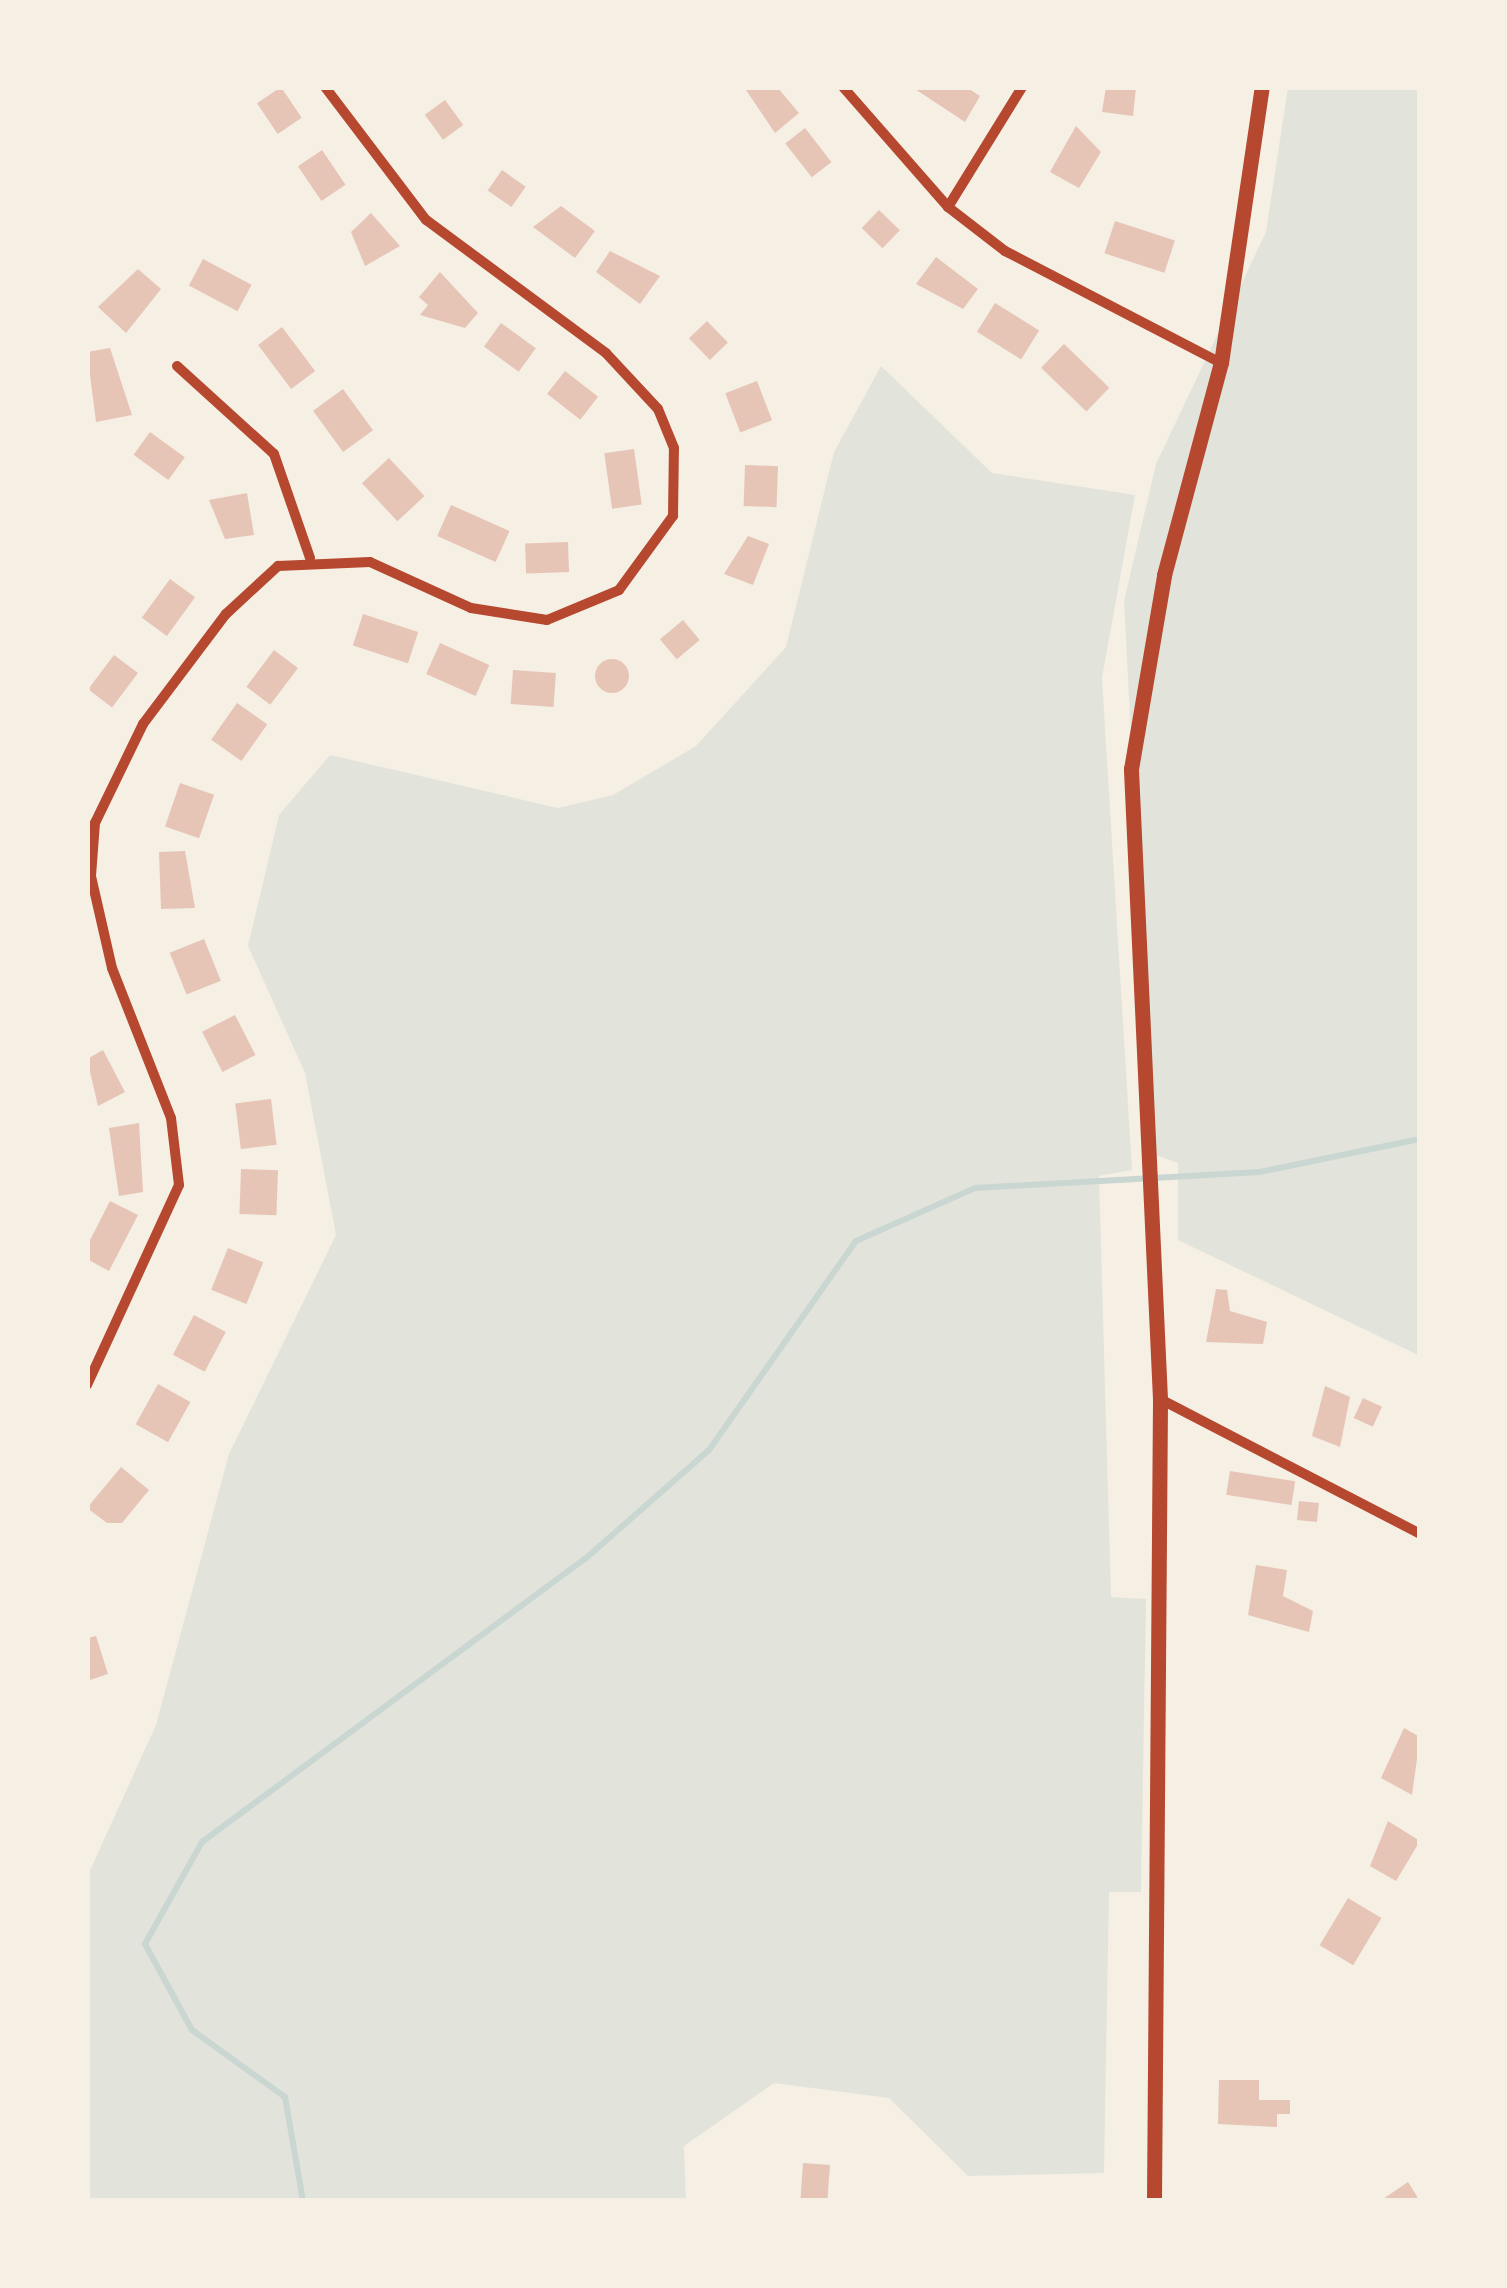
<!DOCTYPE html>
<html>
<head>
<meta charset="utf-8">
<style>
  body { margin:0 }
  #map { position:relative; width:1507px; height:2288px; overflow:hidden; background:#f6efe4; font-family:"IBM Plex Serif",serif }
  div>[style] { position:absolute }
  [style*='--x'] { left:calc(var(--x)*1px); top:calc(var(--y)*1px); width:calc(var(--w)*1px); rotate:calc(var(--a)*1deg) }
  .green>* { inset:0; background:#e2e4dc }
  .stream>* { height:6px; margin:-3px; padding:0 3px; transform-origin:3px; border-radius:3px; background:#c9d6d2 }
  .building>* { inset:0; background:#e6c5b7; transform-origin:0 0 }
  .round { border-radius:50% }
  .minor>* { height:10px; margin:-5px; padding:0 5px; transform-origin:5px; border-radius:5px; background:#b5482f }
  .secondary>* { height:15px; margin:-7.5px; padding:0 7.5px; transform-origin:7.5px; border-radius:7.5px; background:#b5482f }
  span { translate:-50% -50%; white-space:nowrap; text-align:center; line-height:1.15; -webkit-text-stroke:10px #f6efe4; paint-order:stroke }
  .frame { position:absolute; inset:0; border:90px solid #f6efe4; pointer-events:none }
</style>
</head>
<body>
<div id="map">
  <div class="green">
    <div style="clip-path:polygon(1288px 87px,1420px 87px,1420px 1356px,1178px 1240px,1178px 1163px,1153px 1154px,1124px 601px,1156px 464px,1266px 232px)"></div>
    <div style="clip-path:polygon(881px 366px,992px 473px,1135px 495px,1102px 678px,1132px 1170px,1099px 1176px,1111px 1597px,1146px 1599px,1141px 1892px,1109px 1892px,1104px 2173px,968px 2176px,889px 2098px,774px 2083px,684px 2146px,686px 2201px,87px 2201px,87px 1877px,156px 1725px,229px 1454px,336px 1235px,305px 1073px,248px 946px,279px 815px,330px 755px,558px 808px,613px 795px,696px 746px,786px 647px,834px 452px)"></div>
  </div>
  <div class="stream">
    <div style="--x:303;--y:2201;--w:106;--a:-99.8"></div>
    <div style="--x:285;--y:2097;--w:115;--a:-144.2"></div>
    <div style="--x:192;--y:2030;--w:98;--a:-118.7"></div>
    <div style="--x:145;--y:1944;--w:117;--a:-60.8"></div>
    <div style="--x:202;--y:1842;--w:476;--a:-36.5"></div>
    <div style="--x:585;--y:1559;--w:165;--a:-41.3"></div>
    <div style="--x:709;--y:1450;--w:256;--a:-54.9"></div>
    <div style="--x:856;--y:1241;--w:130;--a:-24"></div>
    <div style="--x:975;--y:1188;--w:285;--a:-3.2"></div>
    <div style="--x:1260;--y:1172;--w:163;--a:-11.7"></div>
  </div>
  <div class="building">
    <div style="left:281px;top:87px;width:37px;height:29px;rotate:56deg"></div>
    <div style="clip-path:polygon(744px 87px,777px 87px,799px 113px,775px 133px)"></div>
    <div style="clip-path:polygon(912px 87px,966px 87px,980px 96px,965px 122px)"></div>
    <div style="clip-path:polygon(1106px 87px,1136px 87px,1133px 116px,1102px 112px)"></div>
    <div style="left:445px;top:100px;width:31px;height:25px;rotate:54deg"></div>
    <div style="clip-path:polygon(1076px 126px,1101px 152px,1079px 188px,1050px 172px)"></div>
    <div style="left:805px;top:128px;width:43px;height:25px;rotate:52deg"></div>
    <div style="left:322px;top:150px;width:42px;height:29px;rotate:56deg"></div>
    <div style="left:502px;top:170px;width:29px;height:25px;rotate:35deg"></div>
    <div style="clip-path:polygon(561px 206px,595px 231px,575px 258px,533px 227px)"></div>
    <div style="left:879px;top:210px;width:29px;height:25px;rotate:44deg"></div>
    <div style="clip-path:polygon(371px 213px,400px 246px,365px 266px,351px 232px)"></div>
    <div style="left:1115px;top:221px;width:63px;height:34px;rotate:18deg"></div>
    <div style="clip-path:polygon(610px 251px,660px 276px,640px 304px,596px 272px)"></div>
    <div style="clip-path:polygon(936px 257px,978px 289px,963px 309px,916px 284px)"></div>
    <div style="left:203px;top:259px;width:55px;height:30px;rotate:28deg"></div>
    <div style="clip-path:polygon(138px 269px,161px 289px,126px 333px,98px 307px)"></div>
    <div style="clip-path:polygon(440px 272px,478px 313px,465px 328px,420px 315px,428px 305px,419px 297px)"></div>
    <div style="left:995px;top:303px;width:52px;height:34px;rotate:32deg"></div>
    <div style="left:707px;top:321px;width:30px;height:25px;rotate:46deg"></div>
    <div style="left:501px;top:323px;width:43px;height:29px;rotate:36deg"></div>
    <div style="left:282px;top:327px;width:55px;height:30px;rotate:53deg"></div>
    <div style="left:1064px;top:344px;width:63px;height:33px;rotate:44deg"></div>
    <div style="clip-path:polygon(110px 348px,132px 415px,96px 422px,87px 352px)"></div>
    <div style="left:565px;top:371px;width:42px;height:29px;rotate:38deg"></div>
    <div style="left:757px;top:381px;width:42px;height:34px;rotate:69deg"></div>
    <div style="left:343px;top:389px;width:51px;height:37px;rotate:54deg"></div>
    <div style="left:150px;top:432px;width:43px;height:28px;rotate:36deg"></div>
    <div style="left:634px;top:449px;width:56px;height:30px;rotate:82deg"></div>
    <div style="left:389px;top:458px;width:52px;height:37px;rotate:47deg"></div>
    <div style="left:745px;top:465px;width:33px;height:41px;rotate:2deg"></div>
    <div style="clip-path:polygon(247px 493px,254px 535px,225px 539px,209px 500px)"></div>
    <div style="left:451px;top:505px;width:64px;height:34px;rotate:24deg"></div>
    <div style="clip-path:polygon(748px 536px,769px 544px,753px 585px,724px 574px)"></div>
    <div style="left:568px;top:542px;width:30px;height:43px;rotate:88deg"></div>
    <div style="left:170px;top:579px;width:31px;height:48px;rotate:36deg"></div>
    <div style="left:363px;top:614px;width:58px;height:33px;rotate:18deg"></div>
    <div style="left:683px;top:620px;width:26px;height:30px;rotate:50deg"></div>
    <div style="left:440px;top:643px;width:54px;height:34px;rotate:24deg"></div>
    <div style="left:274px;top:650px;width:30px;height:46px;rotate:37deg"></div>
    <div style="left:114px;top:655px;width:30px;height:43px;rotate:37deg"></div>
    <div class="round" style="left:595px;top:659px;width:34px;height:34px"></div>
    <div style="left:513px;top:670px;width:43px;height:34px;rotate:4deg"></div>
    <div style="left:237px;top:703px;width:37px;height:45px;rotate:35deg"></div>
    <div style="left:180px;top:783px;width:36px;height:46px;rotate:19deg"></div>
    <div style="clip-path:polygon(185px 851px,195px 908px,161px 909px,159px 852px)"></div>
    <div style="left:204px;top:939px;width:45px;height:37px;rotate:68deg"></div>
    <div style="left:235px;top:1015px;width:45px;height:37px;rotate:63deg"></div>
    <div style="clip-path:polygon(103px 1050px,125px 1092px,98px 1106px,87px 1059px)"></div>
    <div style="left:271px;top:1099px;width:46px;height:36px;rotate:83deg"></div>
    <div style="clip-path:polygon(139px 1123px,143px 1192px,119px 1196px,109px 1128px)"></div>
    <div style="left:241px;top:1169px;width:37px;height:45px;rotate:2deg"></div>
    <div style="clip-path:polygon(110px 1201px,138px 1215px,109px 1271px,87px 1259px,87px 1246px)"></div>
    <div style="left:228px;top:1248px;width:38px;height:45px;rotate:22deg"></div>
    <div style="clip-path:polygon(1216px 1289px,1227px 1290px,1230px 1311px,1267px 1322px,1263px 1344px,1206px 1342px)"></div>
    <div style="left:194px;top:1315px;width:36px;height:45px;rotate:28deg"></div>
    <div style="left:158px;top:1384px;width:37px;height:46px;rotate:29deg"></div>
    <div style="clip-path:polygon(1325px 1386px,1350px 1397px,1340px 1447px,1312px 1436px)"></div>
    <div style="left:1363px;top:1398px;width:21px;height:22px;rotate:25deg"></div>
    <div style="clip-path:polygon(121px 1467px,149px 1490px,122px 1523px,107px 1523px,87px 1508px)"></div>
    <div style="left:1230px;top:1471px;width:66px;height:24px;rotate:9deg"></div>
    <div style="left:1299px;top:1501px;width:20px;height:19px;rotate:6deg"></div>
    <div style="clip-path:polygon(1256px 1565px,1287px 1570px,1283px 1596px,1313px 1611px,1309px 1632px,1248px 1615px)"></div>
    <div style="clip-path:polygon(96px 1636px,108px 1674px,87px 1681px,87px 1638px)"></div>
    <div style="clip-path:polygon(1404px 1728px,1420px 1737px,1412px 1795px,1381px 1778px)"></div>
    <div style="clip-path:polygon(1388px 1821px,1420px 1841px,1396px 1881px,1370px 1866px)"></div>
    <div style="left:1348px;top:1898px;width:39px;height:55px;rotate:31deg"></div>
    <div style="clip-path:polygon(1219px 2080px,1259px 2080px,1259px 2100px,1290px 2100px,1290px 2114px,1277px 2114px,1277px 2127px,1218px 2124px)"></div>
    <div style="left:803px;top:2163px;width:27px;height:38px;rotate:4deg"></div>
    <div style="clip-path:polygon(1408px 2182px,1420px 2201px,1380px 2201px)"></div>
  </div>
  <div class="minor">
    <div style="--x:843;--y:87;--w:159;--a:48.8"></div>
    <div style="--x:948;--y:207;--w:72;--a:37.7"></div>
    <div style="--x:1005;--y:251;--w:243;--a:27.4"></div>
    <div style="--x:948;--y:207;--w:141;--a:-58.3"></div>
    <div style="--x:177;--y:366;--w:131;--a:42.2"></div>
    <div style="--x:274;--y:454;--w:110;--a:70.9"></div>
    <div style="--x:87;--y:1385;--w:220;--a:-65.3"></div>
    <div style="--x:179;--y:1185;--w:67;--a:-96.8"></div>
    <div style="--x:171;--y:1118;--w:161;--a:-111.5"></div>
    <div style="--x:112;--y:968;--w:94;--a:-102.9"></div>
    <div style="--x:91;--y:876;--w:53;--a:-85.7"></div>
    <div style="--x:95;--y:823;--w:110;--a:-64.1"></div>
    <div style="--x:143;--y:724;--w:138;--a:-53"></div>
    <div style="--x:226;--y:614;--w:71;--a:-42.7"></div>
    <div style="--x:278;--y:566;--w:92;--a:-2.5"></div>
    <div style="--x:370;--y:562;--w:111;--a:24.5"></div>
    <div style="--x:471;--y:608;--w:77;--a:9"></div>
    <div style="--x:547;--y:620;--w:78;--a:-22.6"></div>
    <div style="--x:619;--y:590;--w:92;--a:-53.9"></div>
    <div style="--x:673;--y:516;--w:68;--a:-89.2"></div>
    <div style="--x:674;--y:448;--w:42;--a:-112.3"></div>
    <div style="--x:658;--y:409;--w:76;--a:-132.9"></div>
    <div style="--x:606;--y:353;--w:224;--a:-143.5"></div>
    <div style="--x:426;--y:220;--w:167;--a:-127.2"></div>
    <div style="--x:1160;--y:1399;--w:293;--a:27.4"></div>
  </div>
  <div class="secondary">
    <div style="--x:1154;--y:2201;--w:802;--a:-89.57"></div>
    <div style="--x:1160;--y:1399;--w:631;--a:-92.64"></div>
    <div style="--x:1131;--y:769;--w:197;--a:-80.3"></div>
    <div style="--x:1164;--y:575;--w:220;--a:-75"></div>
    <div style="--x:1221;--y:363;--w:279;--a:-81.6"></div>
  </div>
  <div class="frame"></div>
</div>
</body>
</html>
